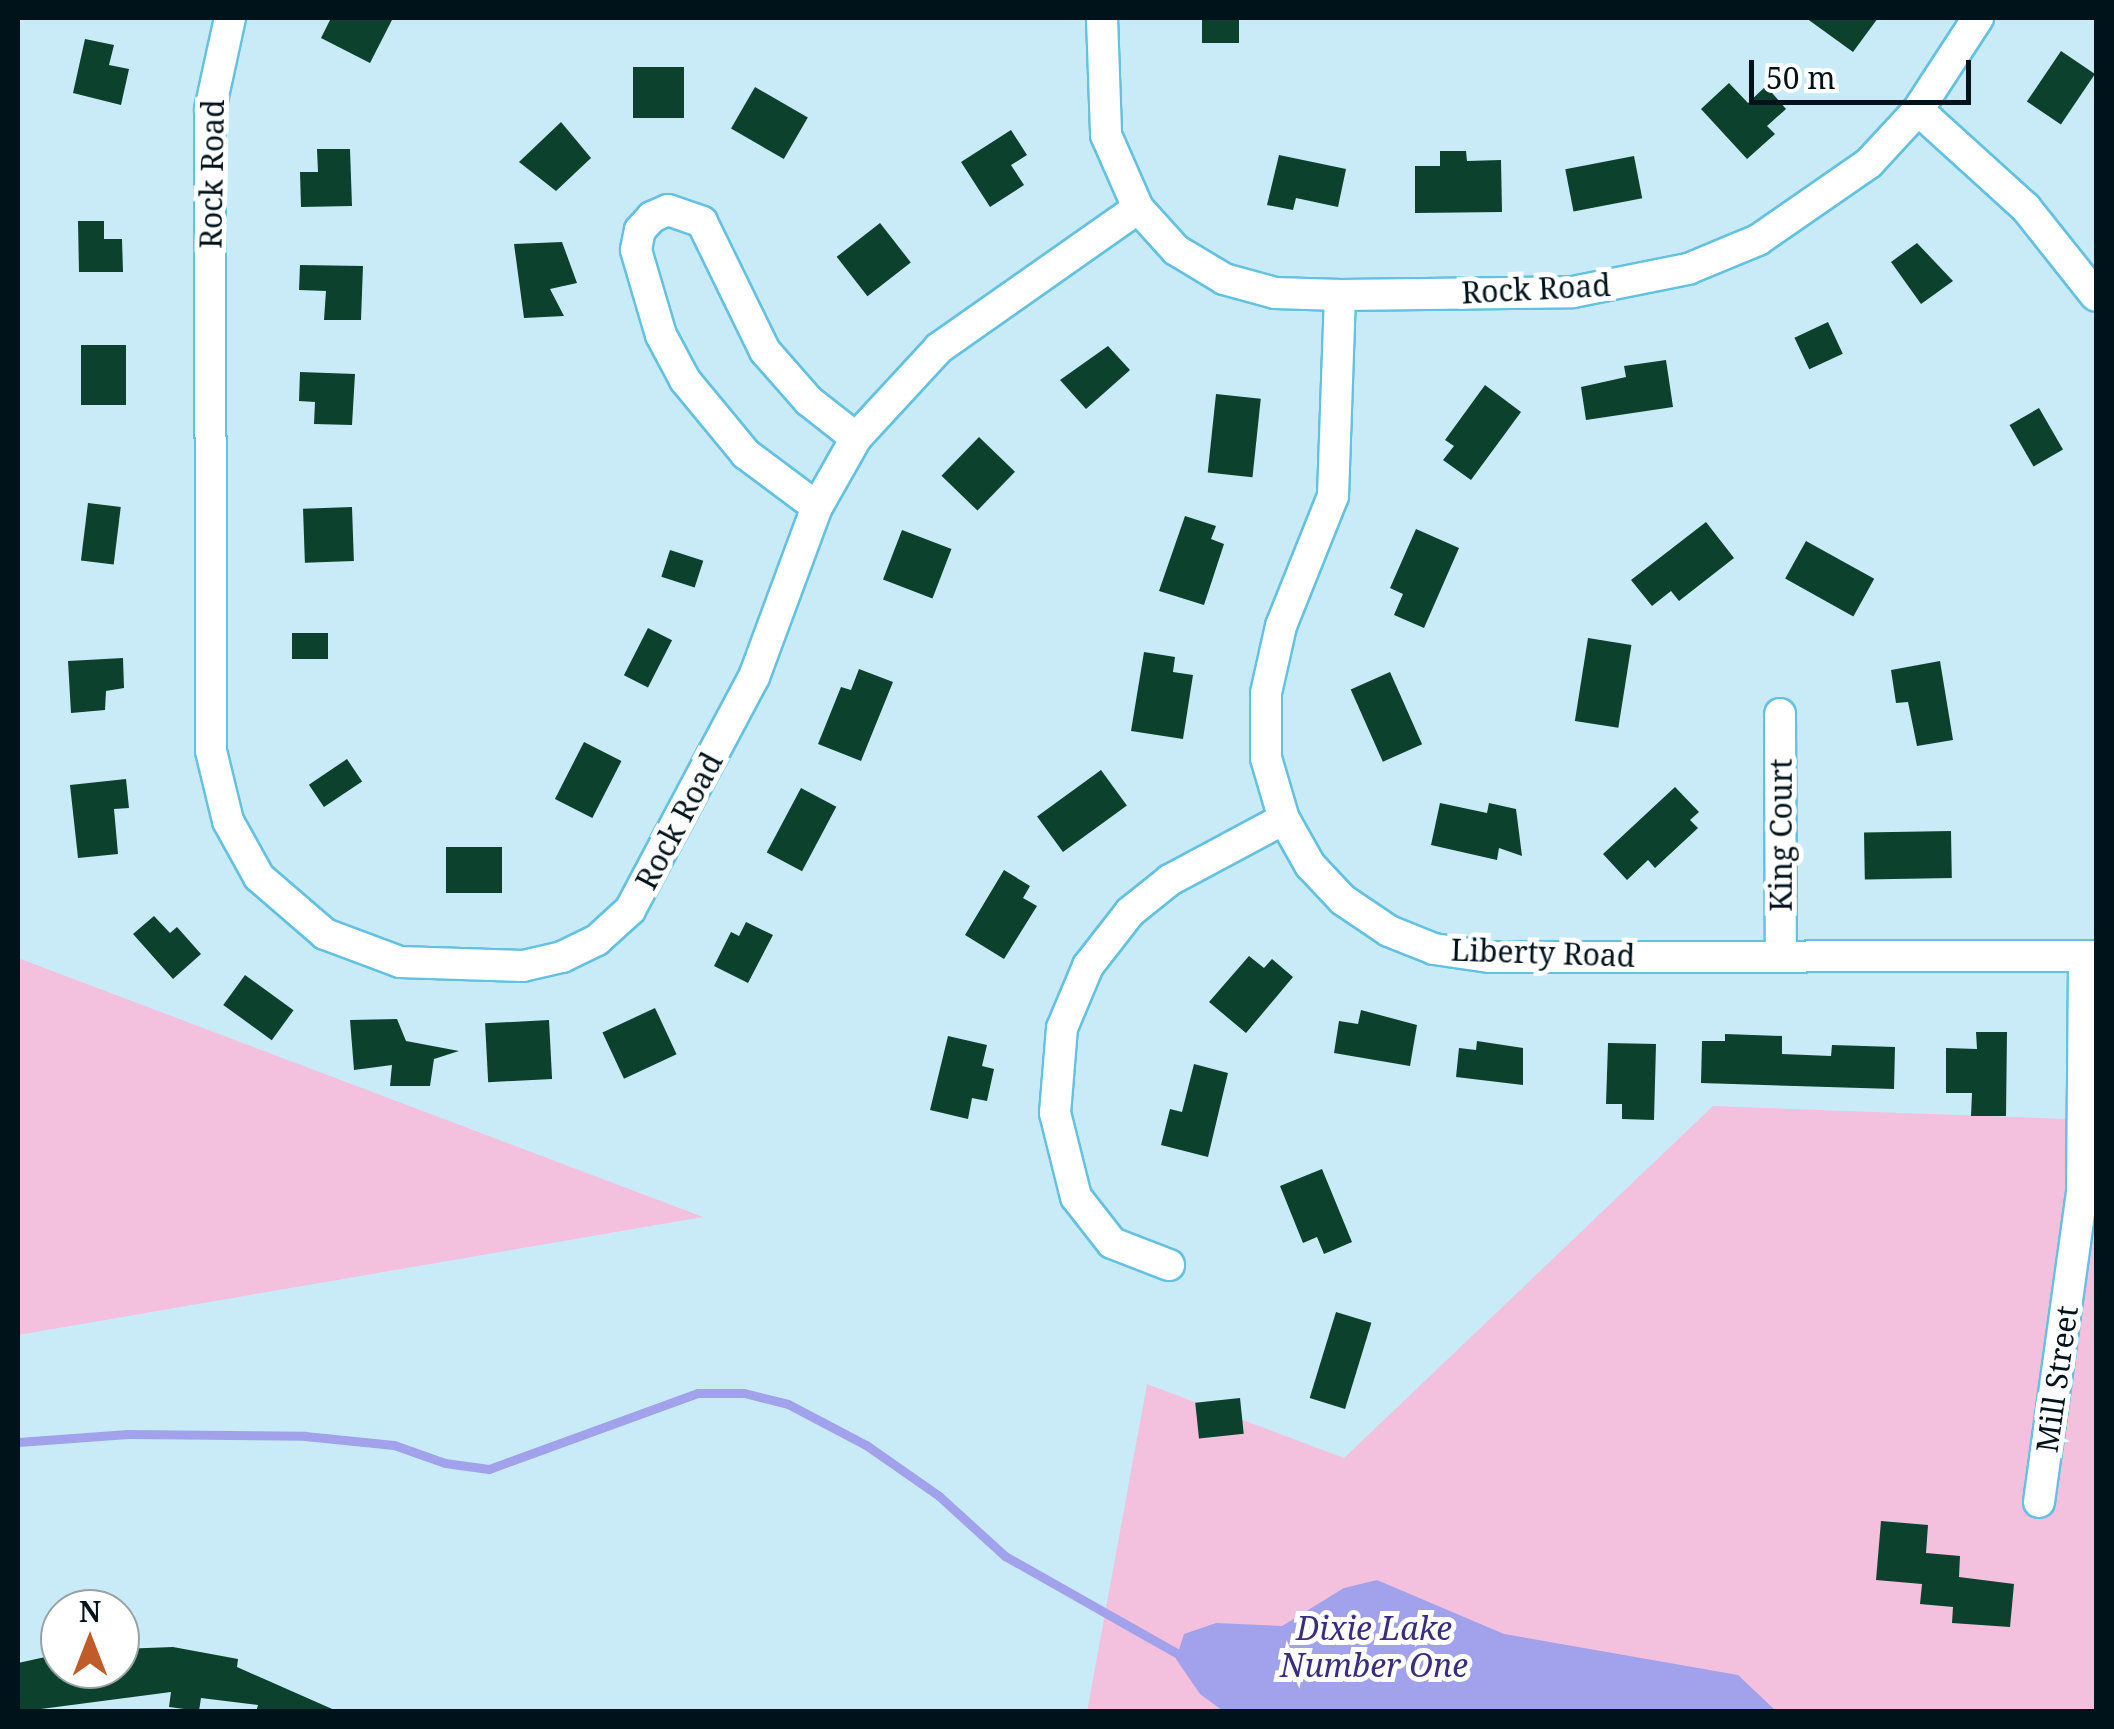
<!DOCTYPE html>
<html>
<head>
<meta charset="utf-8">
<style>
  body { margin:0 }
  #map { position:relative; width:2114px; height:1729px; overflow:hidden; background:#c9ebf8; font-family:"Noto Serif",serif }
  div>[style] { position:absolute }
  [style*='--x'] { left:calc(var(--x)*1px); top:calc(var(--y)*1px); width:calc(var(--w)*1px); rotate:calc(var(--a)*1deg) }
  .green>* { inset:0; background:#f3c0dd }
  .water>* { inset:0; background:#a2a2ec }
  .stream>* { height:9px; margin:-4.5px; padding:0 4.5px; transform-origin:4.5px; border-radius:4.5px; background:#a2a2ec }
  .building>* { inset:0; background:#0b412d; transform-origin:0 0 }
  .roads { filter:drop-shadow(2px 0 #63c1e2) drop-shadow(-2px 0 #63c1e2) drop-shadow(0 2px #63c1e2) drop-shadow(0 -2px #63c1e2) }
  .minor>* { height:30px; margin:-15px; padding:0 15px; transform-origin:15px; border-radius:15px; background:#fff }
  span { translate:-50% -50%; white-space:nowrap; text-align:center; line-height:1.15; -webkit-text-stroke:10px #fff; paint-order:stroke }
  .street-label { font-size:30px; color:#01131a }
  .water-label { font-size:32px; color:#392d82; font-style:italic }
  .frame { position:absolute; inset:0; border:20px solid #01131a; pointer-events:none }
  .north { position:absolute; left:40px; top:1589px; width:100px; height:100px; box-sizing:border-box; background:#fff; border:2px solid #99a1a3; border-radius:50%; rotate:0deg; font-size:28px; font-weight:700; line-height:40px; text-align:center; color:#01131a }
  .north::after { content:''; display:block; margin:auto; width:35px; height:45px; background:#c05b2a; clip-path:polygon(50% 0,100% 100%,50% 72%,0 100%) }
  .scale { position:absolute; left:1749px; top:60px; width:222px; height:45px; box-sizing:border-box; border:5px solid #01131a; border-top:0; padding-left:12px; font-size:30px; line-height:35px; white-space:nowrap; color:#01131a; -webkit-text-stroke:8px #fff; paint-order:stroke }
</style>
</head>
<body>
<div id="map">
  <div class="green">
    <div style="clip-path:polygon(18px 958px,703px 1217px,18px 1335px)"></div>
    <div style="clip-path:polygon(1713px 1106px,2096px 1120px,2096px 1711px,1087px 1712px,1147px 1384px,1344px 1458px)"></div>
  </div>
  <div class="water">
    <div style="clip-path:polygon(1377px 1580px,1504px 1634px,1738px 1675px,1776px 1711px,1223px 1711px,1200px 1694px,1176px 1659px,1184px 1634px,1216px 1623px,1282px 1626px,1344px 1588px)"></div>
  </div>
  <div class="stream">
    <div style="--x:18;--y:1442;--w:110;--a:-4.2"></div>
    <div style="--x:128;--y:1434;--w:177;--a:0.6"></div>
    <div style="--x:305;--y:1436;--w:89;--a:5.8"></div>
    <div style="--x:394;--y:1445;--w:54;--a:19.4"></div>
    <div style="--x:445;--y:1463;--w:44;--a:7.8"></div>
    <div style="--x:489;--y:1469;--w:222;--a:-20"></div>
    <div style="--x:698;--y:1393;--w:46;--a:0"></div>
    <div style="--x:744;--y:1393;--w:45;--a:14"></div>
    <div style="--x:788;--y:1404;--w:88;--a:27.7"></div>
    <div style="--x:866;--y:1445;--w:89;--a:34.9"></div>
    <div style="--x:939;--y:1496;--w:89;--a:42.3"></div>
    <div style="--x:1005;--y:1556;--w:199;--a:29.5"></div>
  </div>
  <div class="building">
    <div style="clip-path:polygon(331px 18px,393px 18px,370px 63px,321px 38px)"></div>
    <div style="left:1202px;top:18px;width:37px;height:25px"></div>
    <div style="clip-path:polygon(1806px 18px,1878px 18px,1853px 52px)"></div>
    <div style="clip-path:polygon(85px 39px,114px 45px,109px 65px,129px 69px,121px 105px,73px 93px)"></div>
    <div style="left:2061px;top:51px;width:41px;height:61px;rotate:34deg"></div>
    <div style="left:684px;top:67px;width:51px;height:51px;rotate:90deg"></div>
    <div style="clip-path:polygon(1729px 83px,1748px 103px,1766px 86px,1786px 109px,1767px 126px,1775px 134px,1747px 159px,1701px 109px)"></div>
    <div style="left:755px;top:87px;width:61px;height:48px;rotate:30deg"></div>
    <div style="clip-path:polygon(561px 122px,591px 158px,556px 191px,519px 162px)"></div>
    <div style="clip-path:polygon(1011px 130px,1027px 155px,1011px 165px,1024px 185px,990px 207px,961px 162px)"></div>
    <div style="clip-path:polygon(317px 149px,350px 149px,352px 206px,301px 207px,300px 172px,318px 172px)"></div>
    <div style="clip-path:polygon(1440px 151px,1466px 151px,1467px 161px,1501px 160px,1502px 212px,1415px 213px,1415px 166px,1440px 166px)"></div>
    <div style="clip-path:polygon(1279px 155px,1346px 169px,1338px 207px,1296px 198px,1293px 210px,1267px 205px)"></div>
    <div style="left:1634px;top:156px;width:43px;height:70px;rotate:79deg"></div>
    <div style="clip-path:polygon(78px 221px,104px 221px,104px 239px,122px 239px,123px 272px,79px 272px)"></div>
    <div style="left:880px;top:223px;width:50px;height:55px;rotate:52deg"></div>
    <div style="clip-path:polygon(562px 242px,577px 283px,550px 289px,564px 316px,524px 318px,514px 244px)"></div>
    <div style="clip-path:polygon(1917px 243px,1953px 281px,1921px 304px,1891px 262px)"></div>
    <div style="clip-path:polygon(300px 265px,363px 266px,361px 320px,324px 320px,326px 291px,299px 290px)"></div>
    <div style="left:1828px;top:322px;width:35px;height:37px;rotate:65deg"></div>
    <div style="left:81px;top:345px;width:45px;height:60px"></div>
    <div style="clip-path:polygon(1108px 346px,1130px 370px,1086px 409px,1060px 380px)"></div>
    <div style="clip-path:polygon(1666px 360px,1673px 407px,1586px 420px,1581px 387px,1626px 377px,1624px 366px)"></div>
    <div style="clip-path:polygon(300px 372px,355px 374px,352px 425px,314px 424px,315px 402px,299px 401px)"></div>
    <div style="clip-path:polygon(1485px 385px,1521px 412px,1471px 480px,1443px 460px,1454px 446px,1445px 440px)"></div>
    <div style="left:1216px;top:394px;width:45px;height:79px;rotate:6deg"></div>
    <div style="left:2039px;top:408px;width:48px;height:34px;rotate:60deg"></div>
    <div style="left:979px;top:437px;width:50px;height:54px;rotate:44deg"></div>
    <div style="left:88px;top:503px;width:33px;height:58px;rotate:7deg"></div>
    <div style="left:352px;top:507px;width:54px;height:49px;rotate:88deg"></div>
    <div style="clip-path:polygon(1185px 516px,1216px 526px,1211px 539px,1224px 544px,1204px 605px,1159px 591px)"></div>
    <div style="clip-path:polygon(1706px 522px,1734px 558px,1679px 601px,1671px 591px,1652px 606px,1631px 580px)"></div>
    <div style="clip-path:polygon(1416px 529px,1459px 548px,1424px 628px,1394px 615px,1403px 594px,1390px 588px)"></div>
    <div style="left:902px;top:530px;width:53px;height:53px;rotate:21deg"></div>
    <div style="left:1806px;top:541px;width:78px;height:43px;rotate:29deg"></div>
    <div style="left:670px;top:550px;width:35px;height:28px;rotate:18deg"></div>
    <div style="left:648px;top:628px;width:27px;height:53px;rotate:27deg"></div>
    <div style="left:328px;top:633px;width:26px;height:36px;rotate:90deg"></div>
    <div style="left:1588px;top:638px;width:44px;height:84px;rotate:9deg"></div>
    <div style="clip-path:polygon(1144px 652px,1175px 657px,1173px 672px,1193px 675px,1183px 739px,1131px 731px)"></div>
    <div style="clip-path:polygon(123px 658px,124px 688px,106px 691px,105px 710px,71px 713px,68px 661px)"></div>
    <div style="clip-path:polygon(1940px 661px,1953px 740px,1917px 746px,1908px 702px,1896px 703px,1891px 670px)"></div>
    <div style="clip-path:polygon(859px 669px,893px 682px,861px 761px,818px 744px,841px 687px,851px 690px)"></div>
    <div style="left:1390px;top:672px;width:79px;height:43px;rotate:66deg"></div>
    <div style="left:584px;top:742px;width:42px;height:64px;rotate:27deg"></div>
    <div style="left:347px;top:759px;width:27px;height:46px;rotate:56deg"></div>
    <div style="left:1101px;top:770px;width:44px;height:79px;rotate:54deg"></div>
    <div style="clip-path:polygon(126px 779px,129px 808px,114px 809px,118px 854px,78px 858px,70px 785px)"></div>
    <div style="clip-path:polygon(1675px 787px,1699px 812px,1690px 820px,1698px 828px,1655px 868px,1648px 860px,1627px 880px,1603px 854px)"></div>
    <div style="left:801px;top:788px;width:40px;height:73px;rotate:28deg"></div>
    <div style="clip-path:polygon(1440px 803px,1487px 813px,1489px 803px,1516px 809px,1522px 856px,1499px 848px,1497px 860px,1431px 845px)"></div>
    <div style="left:1951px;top:831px;width:47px;height:87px;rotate:89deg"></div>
    <div style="left:446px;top:847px;width:56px;height:46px"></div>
    <div style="clip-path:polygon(1004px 870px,1030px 886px,1023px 898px,1037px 906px,1004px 959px,965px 935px)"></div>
    <div style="clip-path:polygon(154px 916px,170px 933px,177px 927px,201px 954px,173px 979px,133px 934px)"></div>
    <div style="clip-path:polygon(746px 922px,773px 935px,748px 983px,714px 966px,731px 932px,739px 936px)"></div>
    <div style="clip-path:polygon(1249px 956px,1264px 968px,1272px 959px,1293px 977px,1246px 1033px,1209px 1002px)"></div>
    <div style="left:245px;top:975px;width:60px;height:37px;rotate:36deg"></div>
    <div style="left:655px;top:1008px;width:51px;height:58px;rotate:65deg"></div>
    <div style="clip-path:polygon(1361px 1010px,1417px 1025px,1410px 1066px,1334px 1053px,1339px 1021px,1358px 1024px)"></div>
    <div style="clip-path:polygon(397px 1019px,406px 1041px,459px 1051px,434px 1059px,430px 1086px,390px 1086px,392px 1065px,354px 1070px,350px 1020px)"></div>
    <div style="left:549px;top:1020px;width:59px;height:64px;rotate:87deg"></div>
    <div style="clip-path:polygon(1976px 1032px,2007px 1032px,2006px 1116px,1971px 1116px,1972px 1093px,1946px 1093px,1946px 1048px,1977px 1049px)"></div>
    <div style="clip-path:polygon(1725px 1034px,1782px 1036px,1782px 1054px,1831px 1056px,1832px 1045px,1895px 1047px,1894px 1089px,1701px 1083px,1702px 1041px,1725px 1041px)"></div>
    <div style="clip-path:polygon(948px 1036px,987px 1045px,982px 1066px,994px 1069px,987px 1101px,972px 1098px,968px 1119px,930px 1110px)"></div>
    <div style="clip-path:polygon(1477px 1041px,1523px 1048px,1523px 1085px,1456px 1077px,1459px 1048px,1476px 1050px)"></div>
    <div style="clip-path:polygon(1608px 1043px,1656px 1044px,1654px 1120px,1622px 1119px,1622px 1104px,1606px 1104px)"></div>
    <div style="clip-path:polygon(1194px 1064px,1228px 1073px,1208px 1157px,1161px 1145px,1170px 1109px,1182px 1112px)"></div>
    <div style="clip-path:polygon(1322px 1169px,1352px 1242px,1324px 1254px,1317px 1237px,1303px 1243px,1280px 1186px)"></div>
    <div style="left:1336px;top:1312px;width:37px;height:90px;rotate:17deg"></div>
    <div style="left:1240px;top:1398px;width:36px;height:45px;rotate:84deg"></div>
    <div style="clip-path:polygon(1881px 1521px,1928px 1525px,1926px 1553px,1960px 1556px,1959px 1577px,2014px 1584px,2010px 1627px,1952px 1623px,1953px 1607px,1920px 1604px,1922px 1584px,1876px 1580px)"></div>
    <div style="clip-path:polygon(173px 1647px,238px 1659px,237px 1667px,339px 1712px,256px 1712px,258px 1705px,201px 1698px,199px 1711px,169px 1707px,171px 1692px,18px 1712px,18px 1663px,50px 1656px,53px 1669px,120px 1669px,120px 1649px)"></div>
  </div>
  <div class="roads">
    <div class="minor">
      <div style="--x:230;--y:18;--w:94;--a:102.3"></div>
      <div style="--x:210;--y:110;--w:641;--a:89.91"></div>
      <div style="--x:211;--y:751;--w:72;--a:76.3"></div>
      <div style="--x:228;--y:821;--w:64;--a:61"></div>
      <div style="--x:259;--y:877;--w:87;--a:40.8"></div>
      <div style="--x:325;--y:934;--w:80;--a:20.5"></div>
      <div style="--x:400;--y:962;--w:123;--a:1.9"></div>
      <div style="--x:523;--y:966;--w:40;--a:-13"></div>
      <div style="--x:562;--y:957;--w:39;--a:-26"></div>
      <div style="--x:597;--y:940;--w:45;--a:-42.3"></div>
      <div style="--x:630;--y:910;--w:264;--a:-62"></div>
      <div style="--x:754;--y:677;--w:181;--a:-69.7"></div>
      <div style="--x:817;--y:507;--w:79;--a:-60.5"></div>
      <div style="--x:856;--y:438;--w:122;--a:-47.3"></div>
      <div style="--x:939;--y:348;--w:243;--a:-35.1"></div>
      <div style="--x:1102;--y:18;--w:117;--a:88"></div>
      <div style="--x:1106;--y:135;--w:80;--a:66.3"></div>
      <div style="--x:1138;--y:208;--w:57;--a:47.9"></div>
      <div style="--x:1176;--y:250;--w:56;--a:31.1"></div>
      <div style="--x:1224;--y:279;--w:53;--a:15.4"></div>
      <div style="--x:1275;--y:293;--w:65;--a:1.8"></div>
      <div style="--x:1340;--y:295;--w:233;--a:-0.7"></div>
      <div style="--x:1573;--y:292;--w:117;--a:-11.3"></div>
      <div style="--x:1688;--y:269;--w:76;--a:-22.5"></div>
      <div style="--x:1758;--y:240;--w:135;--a:-34.7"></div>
      <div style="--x:1869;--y:163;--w:72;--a:-47.2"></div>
      <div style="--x:1918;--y:110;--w:110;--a:-56.9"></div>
      <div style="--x:1918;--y:110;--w:146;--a:42.2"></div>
      <div style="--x:2026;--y:208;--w:112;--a:51.5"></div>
      <div style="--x:1340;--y:295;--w:201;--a:92"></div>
      <div style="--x:1333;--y:496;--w:140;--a:111.8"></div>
      <div style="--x:1281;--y:626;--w:69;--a:102.6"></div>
      <div style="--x:1266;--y:693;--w:65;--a:90"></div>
      <div style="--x:1266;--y:758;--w:64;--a:73.6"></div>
      <div style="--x:1284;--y:819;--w:53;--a:60.5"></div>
      <div style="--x:1310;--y:865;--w:48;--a:46.7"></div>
      <div style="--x:1343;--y:900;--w:55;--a:34"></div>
      <div style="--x:1389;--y:931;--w:48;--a:21.8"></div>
      <div style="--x:1434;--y:949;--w:57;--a:8.1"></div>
      <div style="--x:1490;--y:957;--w:606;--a:-0.09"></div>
      <div style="--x:817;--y:507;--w:89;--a:-143.3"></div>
      <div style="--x:746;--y:454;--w:96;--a:-129.5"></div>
      <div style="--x:685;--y:380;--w:51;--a:-118.1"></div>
      <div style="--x:661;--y:335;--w:89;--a:-106.4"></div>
      <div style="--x:636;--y:250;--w:20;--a:-79"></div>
      <div style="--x:640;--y:230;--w:18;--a:-47"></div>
      <div style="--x:652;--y:217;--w:17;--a:-24"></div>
      <div style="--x:668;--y:210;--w:36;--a:19"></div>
      <div style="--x:702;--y:222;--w:144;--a:64"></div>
      <div style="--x:765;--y:351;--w:67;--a:48.7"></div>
      <div style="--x:809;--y:401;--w:60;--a:38.2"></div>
      <div style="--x:1780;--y:714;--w:243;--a:89.8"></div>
      <div style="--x:1169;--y:1265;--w:61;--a:-158.9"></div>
      <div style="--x:1112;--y:1243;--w:58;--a:-128"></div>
      <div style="--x:1076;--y:1197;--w:87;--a:-104"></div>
      <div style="--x:1055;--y:1113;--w:85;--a:-85.3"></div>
      <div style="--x:1062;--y:1028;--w:67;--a:-67.2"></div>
      <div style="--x:1088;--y:966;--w:68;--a:-52.1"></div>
      <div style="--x:1130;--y:912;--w:51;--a:-38.7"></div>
      <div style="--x:1170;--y:880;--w:129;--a:-28.2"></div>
      <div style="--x:2039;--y:1502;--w:312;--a:-82.1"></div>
      <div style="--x:2082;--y:1193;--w:237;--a:-89.5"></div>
    </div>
  </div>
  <div class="street-label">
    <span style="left:212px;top:174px;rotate:-89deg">Rock Road</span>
    <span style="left:1536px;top:289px;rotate:-3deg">Rock Road</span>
    <span style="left:679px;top:821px;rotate:-62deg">Rock Road</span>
    <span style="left:1781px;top:835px;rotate:-90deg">King Court</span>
    <span style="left:1543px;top:953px;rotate:2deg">Liberty Road</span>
    <span style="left:2057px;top:1379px;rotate:-82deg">Mill Street</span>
  </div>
  <div class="water-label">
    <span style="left:1374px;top:1647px">Dixie Lake<br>Number One</span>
  </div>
  <div class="frame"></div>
  <div class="north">N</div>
  <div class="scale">50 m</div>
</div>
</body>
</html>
